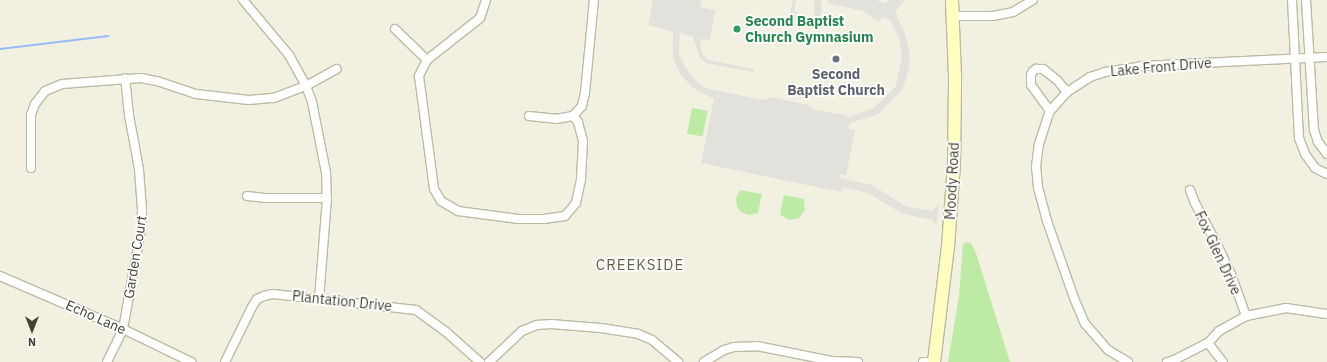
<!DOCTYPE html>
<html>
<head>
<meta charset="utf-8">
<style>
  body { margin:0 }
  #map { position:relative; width:1327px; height:362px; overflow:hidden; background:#f2f1e1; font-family:"IBM Plex Sans",sans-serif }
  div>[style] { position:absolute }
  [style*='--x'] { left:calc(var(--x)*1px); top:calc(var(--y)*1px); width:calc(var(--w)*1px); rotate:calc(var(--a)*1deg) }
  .green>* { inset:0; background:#bdeba6; transform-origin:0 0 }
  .parking>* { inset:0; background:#e2e1db; transform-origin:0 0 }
  .stream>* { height:2px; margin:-1px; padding:0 1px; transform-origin:1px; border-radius:1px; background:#97bbf6 }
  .roads { filter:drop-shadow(1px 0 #bebba4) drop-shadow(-1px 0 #bebba4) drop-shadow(0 1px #bebba4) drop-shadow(0 -1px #bebba4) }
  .minor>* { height:8px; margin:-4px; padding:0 4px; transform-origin:4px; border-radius:4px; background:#fff }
  .secondary>* { height:12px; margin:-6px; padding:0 6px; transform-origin:6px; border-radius:6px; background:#fffdbf }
  .dots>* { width:11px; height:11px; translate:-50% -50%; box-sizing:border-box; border:2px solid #fff; border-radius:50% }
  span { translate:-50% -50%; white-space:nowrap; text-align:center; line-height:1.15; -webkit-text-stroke:3.5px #fff; paint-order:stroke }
  .leisure-label { font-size:14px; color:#27864d; font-weight:700 }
  .left { translate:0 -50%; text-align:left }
  .street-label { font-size:14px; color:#444132 }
  .worship-label { font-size:14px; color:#5b616d; font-weight:700 }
  .neighbourhood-label { font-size:15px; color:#686248; letter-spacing:1px }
  .north { position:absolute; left:12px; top:310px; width:40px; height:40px; -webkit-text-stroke:3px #fff; paint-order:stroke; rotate:180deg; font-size:11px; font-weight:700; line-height:16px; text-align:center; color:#444132 }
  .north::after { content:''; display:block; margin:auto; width:14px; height:18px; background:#444132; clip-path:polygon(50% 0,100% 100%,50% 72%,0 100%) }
</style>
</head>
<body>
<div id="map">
  <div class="green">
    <div style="left:692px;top:108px;width:16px;height:26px;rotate:11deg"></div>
    <div style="clip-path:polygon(740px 190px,762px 194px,758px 213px,749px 215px,741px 212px,737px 207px,736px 198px)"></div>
    <div style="clip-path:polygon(784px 195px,804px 199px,805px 210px,799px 218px,789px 220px,780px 215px)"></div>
    <div style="clip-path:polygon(967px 242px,971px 243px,976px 253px,1010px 362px,948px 362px,959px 296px,963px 244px)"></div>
  </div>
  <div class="parking">
    <div style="clip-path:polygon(653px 0,702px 0,700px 7px,715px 10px,710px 40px,700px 39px,702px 54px,708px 60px,754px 69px,753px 72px,706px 63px,700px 58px,693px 37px,680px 33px,679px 55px,686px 68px,696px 81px,705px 88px,763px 100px,772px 97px,808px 105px,815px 110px,846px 115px,845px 118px,874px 108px,896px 86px,902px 56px,899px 39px,891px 22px,884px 17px,878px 21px,863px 11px,827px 3px,827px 0,876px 0,884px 3px,891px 0,905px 0,895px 12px,905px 34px,910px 55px,909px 70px,902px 90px,877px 115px,850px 123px,848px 128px,855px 130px,846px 176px,839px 174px,839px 178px,872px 185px,907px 207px,932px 211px,939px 204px,937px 225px,932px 220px,903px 214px,868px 193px,843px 187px,841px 192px,701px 163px,714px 99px,693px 88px,680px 74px,673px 58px,673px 32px,648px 25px)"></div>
    <div style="clip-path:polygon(793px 0,796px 0,794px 11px,798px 13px,795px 21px,788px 21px)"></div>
    <div style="left:814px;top:0;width:7px;height:28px"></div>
  </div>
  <div class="stream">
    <div style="--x:0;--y:49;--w:109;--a:-6.9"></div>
  </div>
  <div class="roads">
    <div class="minor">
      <div style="--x:243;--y:0;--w:72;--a:50.1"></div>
      <div style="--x:289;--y:55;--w:35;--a:61"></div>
      <div style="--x:306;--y:86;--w:17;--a:69"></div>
      <div style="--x:312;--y:102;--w:72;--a:78.8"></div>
      <div style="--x:326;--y:173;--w:25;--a:88"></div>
      <div style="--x:327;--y:198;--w:101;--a:94.5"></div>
      <div style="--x:486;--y:0;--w:19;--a:108"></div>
      <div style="--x:480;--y:18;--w:68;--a:141.6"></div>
      <div style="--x:427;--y:60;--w:18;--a:117"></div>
      <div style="--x:419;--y:76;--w:114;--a:82.4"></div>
      <div style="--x:434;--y:189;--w:14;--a:60"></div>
      <div style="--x:441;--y:201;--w:20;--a:30"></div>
      <div style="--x:458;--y:211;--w:61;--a:7.6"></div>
      <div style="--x:518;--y:219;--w:26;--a:0"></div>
      <div style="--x:544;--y:219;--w:21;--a:-8"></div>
      <div style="--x:565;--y:216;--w:17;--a:-50"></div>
      <div style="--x:576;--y:203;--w:25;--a:-78"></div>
      <div style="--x:581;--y:179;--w:38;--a:-87"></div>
      <div style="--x:583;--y:141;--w:20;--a:-105"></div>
      <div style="--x:578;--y:122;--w:8;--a:-130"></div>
      <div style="--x:1292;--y:0;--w:138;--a:87.1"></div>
      <div style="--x:1299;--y:138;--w:17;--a:69"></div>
      <div style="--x:1305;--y:154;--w:17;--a:54"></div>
      <div style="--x:1315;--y:168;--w:13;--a:27"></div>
      <div style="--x:1306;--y:0;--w:130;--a:86.5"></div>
      <div style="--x:1314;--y:130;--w:13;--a:72"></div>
      <div style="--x:1318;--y:142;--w:15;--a:53"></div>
      <div style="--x:953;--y:16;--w:40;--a:0"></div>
      <div style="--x:993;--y:16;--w:20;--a:-11"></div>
      <div style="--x:1013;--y:12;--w:23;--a:-31"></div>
      <div style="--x:395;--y:29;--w:45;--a:44.1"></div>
      <div style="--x:1050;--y:111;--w:32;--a:-126"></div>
      <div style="--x:1031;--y:85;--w:10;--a:-90"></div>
      <div style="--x:1031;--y:75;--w:4;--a:-63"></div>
      <div style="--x:1033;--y:71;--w:4;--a:-34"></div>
      <div style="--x:1036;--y:69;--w:7;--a:0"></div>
      <div style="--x:1043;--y:69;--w:18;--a:38"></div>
      <div style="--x:1057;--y:80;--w:16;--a:50"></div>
      <div style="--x:529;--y:116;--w:27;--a:6"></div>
      <div style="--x:556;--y:119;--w:17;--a:-10"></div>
      <div style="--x:573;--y:116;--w:13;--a:-48"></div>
      <div style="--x:582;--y:106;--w:13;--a:-77"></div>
      <div style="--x:585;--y:93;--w:93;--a:-84.5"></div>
      <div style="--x:31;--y:168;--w:53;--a:-90"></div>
      <div style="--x:31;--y:115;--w:12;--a:-70"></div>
      <div style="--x:35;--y:104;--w:16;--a:-52"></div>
      <div style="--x:45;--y:91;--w:18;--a:-22"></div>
      <div style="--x:62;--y:84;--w:79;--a:-4.3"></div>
      <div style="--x:141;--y:78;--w:16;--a:11"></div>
      <div style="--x:157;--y:81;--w:41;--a:18.4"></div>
      <div style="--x:196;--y:94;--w:53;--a:6.5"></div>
      <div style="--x:249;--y:100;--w:25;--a:-5"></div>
      <div style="--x:274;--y:98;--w:34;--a:-21"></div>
      <div style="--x:306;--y:86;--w:35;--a:-29"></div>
      <div style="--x:1190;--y:190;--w:14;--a:69"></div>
      <div style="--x:1195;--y:203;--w:40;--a:62"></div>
      <div style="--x:1214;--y:238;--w:40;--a:65"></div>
      <div style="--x:1231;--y:274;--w:45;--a:70.3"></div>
      <div style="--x:247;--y:196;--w:18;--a:6"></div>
      <div style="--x:265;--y:198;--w:62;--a:0"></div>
      <div style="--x:0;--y:276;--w:134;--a:23.3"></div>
      <div style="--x:123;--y:329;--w:76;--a:25.9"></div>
      <div style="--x:1208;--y:343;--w:24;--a:52"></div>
      <div style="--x:107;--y:362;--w:37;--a:-64"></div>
      <div style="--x:123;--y:329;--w:101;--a:-79.7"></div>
      <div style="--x:141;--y:230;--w:20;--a:-87"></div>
      <div style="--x:142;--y:210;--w:41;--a:-94.2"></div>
      <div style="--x:139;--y:169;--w:55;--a:-100.5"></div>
      <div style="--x:129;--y:115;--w:37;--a:-96"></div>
      <div style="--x:225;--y:362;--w:61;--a:-63.9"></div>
      <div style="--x:252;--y:307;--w:9;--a:-58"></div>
      <div style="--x:257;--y:299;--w:8;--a:-23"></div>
      <div style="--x:264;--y:296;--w:9;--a:-13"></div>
      <div style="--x:273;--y:294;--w:144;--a:6.4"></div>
      <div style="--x:416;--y:310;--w:36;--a:36"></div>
      <div style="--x:445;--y:331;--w:47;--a:41.5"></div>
      <div style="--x:489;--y:362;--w:45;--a:-43.2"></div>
      <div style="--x:522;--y:331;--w:16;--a:-22"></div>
      <div style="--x:537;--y:325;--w:14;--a:-4"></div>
      <div style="--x:551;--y:324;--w:50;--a:4.6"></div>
      <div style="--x:601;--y:328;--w:37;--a:9"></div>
      <div style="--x:638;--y:334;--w:15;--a:23"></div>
      <div style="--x:652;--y:340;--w:34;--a:40"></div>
      <div style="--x:704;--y:362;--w:23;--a:-31"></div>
      <div style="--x:724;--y:350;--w:10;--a:-17"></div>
      <div style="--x:734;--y:347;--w:23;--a:-2"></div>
      <div style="--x:757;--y:346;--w:76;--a:11.3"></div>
      <div style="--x:832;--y:361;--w:26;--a:2"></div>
      <div style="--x:923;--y:362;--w:12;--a:0"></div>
      <div style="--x:1128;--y:362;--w:23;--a:-149"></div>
      <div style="--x:1108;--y:350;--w:35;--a:-131"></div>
      <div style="--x:1085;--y:324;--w:28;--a:-113"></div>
      <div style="--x:1074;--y:298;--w:82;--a:-109.3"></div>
      <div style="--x:1047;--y:221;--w:34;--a:-105"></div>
      <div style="--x:1038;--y:188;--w:21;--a:-95"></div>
      <div style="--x:1036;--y:167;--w:23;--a:-83"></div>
      <div style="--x:1039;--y:144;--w:35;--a:-72"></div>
      <div style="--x:1050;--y:111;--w:25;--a:-48"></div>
      <div style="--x:1067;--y:92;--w:27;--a:-33"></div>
      <div style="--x:1090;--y:77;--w:16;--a:-18"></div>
      <div style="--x:1105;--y:72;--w:36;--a:-9"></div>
      <div style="--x:1141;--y:66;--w:186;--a:-2.8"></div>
      <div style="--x:1167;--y:362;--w:7;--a:-16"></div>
      <div style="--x:1174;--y:360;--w:38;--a:-27"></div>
      <div style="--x:1208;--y:343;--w:16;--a:-47"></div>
      <div style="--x:1219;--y:331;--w:31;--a:-29"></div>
      <div style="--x:1246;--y:316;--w:41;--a:-11.3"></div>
      <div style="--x:1286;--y:308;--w:41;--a:8.3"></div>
    </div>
    <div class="secondary">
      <div style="--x:934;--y:362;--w:116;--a:-83.1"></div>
      <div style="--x:948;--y:247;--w:83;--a:-85.9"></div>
      <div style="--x:954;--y:164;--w:88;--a:-89.3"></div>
      <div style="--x:955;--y:76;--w:76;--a:-92.3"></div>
    </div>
  </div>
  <div class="dots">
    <div style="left:737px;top:29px;background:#2e9e5b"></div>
    <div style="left:836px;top:59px;background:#6b7280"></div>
  </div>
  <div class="leisure-label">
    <span class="left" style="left:745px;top:29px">Second Baptist<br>Church Gymnasium</span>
  </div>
  <div class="street-label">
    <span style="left:1161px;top:67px;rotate:-5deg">Lake Front Drive</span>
    <span style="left:952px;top:181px;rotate:-87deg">Moody Road</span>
    <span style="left:1218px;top:253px;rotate:65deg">Fox Glen Drive</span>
    <span style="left:135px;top:257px;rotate:-81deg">Garden Court</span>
    <span style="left:342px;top:301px;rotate:6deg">Plantation Drive</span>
    <span style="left:96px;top:317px;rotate:24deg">Echo Lane</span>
  </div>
  <div class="worship-label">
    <span style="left:836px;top:82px">Second<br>Baptist Church</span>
  </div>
  <div class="neighbourhood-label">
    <span style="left:640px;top:265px">CREEKSIDE</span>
  </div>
  <div class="north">N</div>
</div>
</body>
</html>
